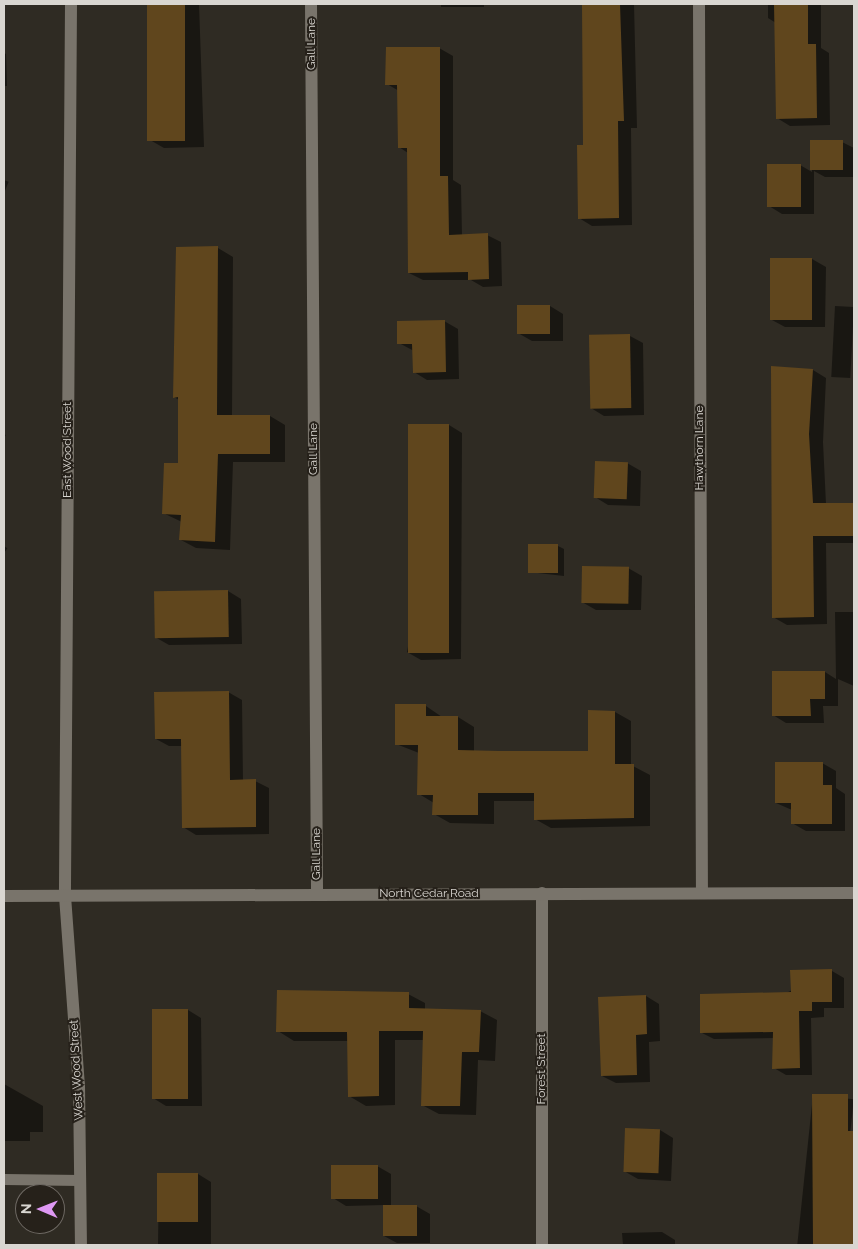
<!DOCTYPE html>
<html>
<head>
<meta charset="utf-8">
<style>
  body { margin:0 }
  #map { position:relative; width:858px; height:1249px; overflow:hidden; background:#2f2b23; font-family:Raleway,sans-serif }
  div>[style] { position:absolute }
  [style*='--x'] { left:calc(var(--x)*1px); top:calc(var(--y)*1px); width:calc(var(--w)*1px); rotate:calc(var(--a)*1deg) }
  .shadow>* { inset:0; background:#0007; transform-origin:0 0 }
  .building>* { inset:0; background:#60461d; transform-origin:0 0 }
  .lane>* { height:11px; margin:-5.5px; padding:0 5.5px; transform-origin:5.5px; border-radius:5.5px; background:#79746b }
  .street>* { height:12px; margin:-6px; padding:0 6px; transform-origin:6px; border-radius:6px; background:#79746b }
  .secondary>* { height:12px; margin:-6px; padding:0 6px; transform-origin:6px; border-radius:6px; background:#79746b }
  span { translate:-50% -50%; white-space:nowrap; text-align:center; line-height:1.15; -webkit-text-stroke:4px #26211a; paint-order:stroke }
  .street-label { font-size:12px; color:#d9d6d1 }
  .frame { position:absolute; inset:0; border:5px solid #d9d6d1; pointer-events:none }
  .north { position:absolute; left:15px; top:1184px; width:50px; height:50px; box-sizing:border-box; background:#26211a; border:1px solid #6e6963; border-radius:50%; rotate:271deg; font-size:14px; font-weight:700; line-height:20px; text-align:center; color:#d9d6d1 }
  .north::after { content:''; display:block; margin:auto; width:18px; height:22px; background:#de98f3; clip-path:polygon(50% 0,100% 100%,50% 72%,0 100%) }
</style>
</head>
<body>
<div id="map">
  <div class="shadow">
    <div style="clip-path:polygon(149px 4px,199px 4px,204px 147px,164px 148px,150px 140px)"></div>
    <div style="left:441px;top:4px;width:43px;height:3px"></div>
    <div style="clip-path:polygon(584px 4px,634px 4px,637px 128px,631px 128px,632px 225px,592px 226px,579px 218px,584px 146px)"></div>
    <div style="clip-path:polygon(768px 4px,821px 4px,821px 48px,829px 53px,830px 125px,790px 126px,777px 118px,776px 23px,768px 18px)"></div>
    <div style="clip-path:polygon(439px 48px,453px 56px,453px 180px,461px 185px,462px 236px,487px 235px,501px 242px,502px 286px,483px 287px,471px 280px,423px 280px,409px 273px,408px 153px,399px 147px,399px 91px,387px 84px)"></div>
    <div style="clip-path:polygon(4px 53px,6px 54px,7px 86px,4px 86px)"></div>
    <div style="clip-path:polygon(812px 142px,842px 142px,854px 148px,854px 177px,825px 177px,814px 171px,814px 214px,782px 214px,769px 206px,800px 165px,812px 172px)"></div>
    <div style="left:4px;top:180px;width:5px;height:33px;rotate:22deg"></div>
    <div style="clip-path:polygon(218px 248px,233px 257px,232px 416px,270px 416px,285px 425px,285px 462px,233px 462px,230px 550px,196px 548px,181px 540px,182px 522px,163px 513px,179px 465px,179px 400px,174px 397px)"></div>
    <div style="clip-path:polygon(772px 259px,812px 259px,826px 267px,825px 327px,785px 327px,772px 320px)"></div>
    <div style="clip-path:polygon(550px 306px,563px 314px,563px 341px,532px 341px,518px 333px)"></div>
    <div style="left:835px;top:306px;width:19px;height:71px;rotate:3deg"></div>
    <div style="clip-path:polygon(444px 321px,458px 329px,459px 379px,427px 380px,414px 372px,414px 351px,399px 343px)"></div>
    <div style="clip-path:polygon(630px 336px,643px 343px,644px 415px,604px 416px,591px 408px)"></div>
    <div style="clip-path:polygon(773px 368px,813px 370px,826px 378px,823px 442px,826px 504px,854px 504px,854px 543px,826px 543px,827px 624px,787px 625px,773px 617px)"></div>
    <div style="clip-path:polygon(449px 425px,462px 433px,461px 659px,421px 660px,407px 652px)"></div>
    <div style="left:4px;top:434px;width:2px;height:40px;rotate:27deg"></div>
    <div style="clip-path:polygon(627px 463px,641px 471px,640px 506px,608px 505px,595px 497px)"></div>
    <div style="left:4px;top:546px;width:4px;height:42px;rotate:34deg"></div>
    <div style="clip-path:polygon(558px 546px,564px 549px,564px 576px,529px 572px)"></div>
    <div style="clip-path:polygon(628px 568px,642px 576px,641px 610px,596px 610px,582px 602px)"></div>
    <div style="clip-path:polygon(228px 591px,241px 599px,242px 644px,169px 645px,155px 637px)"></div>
    <div style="clip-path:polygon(835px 612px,854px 612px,854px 686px,838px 679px,838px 706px,823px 706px,824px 723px,786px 723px,773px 715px,825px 672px,836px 679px)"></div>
    <div style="clip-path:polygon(228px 692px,242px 700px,243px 781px,255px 781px,269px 788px,269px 834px,196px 835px,183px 827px,182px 746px,169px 746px,156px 739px)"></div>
    <div style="clip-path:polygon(426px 706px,442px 717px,458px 717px,474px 727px,474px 752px,589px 752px,615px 712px,631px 721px,631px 765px,650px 775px,650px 826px,551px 828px,535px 819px,535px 801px,494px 801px,494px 824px,450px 823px,434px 814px,434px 803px,419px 794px,419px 753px,396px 744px)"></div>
    <div style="clip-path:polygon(822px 763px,836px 771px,836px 788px,845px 794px,845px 831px,806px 831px,792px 823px,792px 810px,776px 803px)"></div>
    <div style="clip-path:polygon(832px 971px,844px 978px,844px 1008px,824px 1008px,824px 1017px,811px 1018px,812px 1075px,786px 1075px,774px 1068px,774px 1038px,714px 1039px,702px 1033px)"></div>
    <div style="clip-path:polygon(408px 994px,425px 1003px,425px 1009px,480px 1011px,497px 1020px,495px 1061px,478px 1060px,476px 1115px,439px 1114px,422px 1105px,424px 1040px,395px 1040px,395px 1105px,366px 1106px,349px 1096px,349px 1041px,294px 1041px,278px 1031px)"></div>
    <div style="clip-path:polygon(646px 996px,659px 1004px,660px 1041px,649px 1042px,650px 1082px,616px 1083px,602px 1076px)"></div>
    <div style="clip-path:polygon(188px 1010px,201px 1018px,202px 1106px,166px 1106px,153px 1098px)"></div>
    <div style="clip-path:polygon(4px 1084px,43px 1106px,43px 1132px,30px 1132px,30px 1141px,4px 1141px)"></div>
    <div style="left:813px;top:1095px;width:41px;height:150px;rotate:6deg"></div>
    <div style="clip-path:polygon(660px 1130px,673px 1138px,671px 1181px,638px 1179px,624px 1171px)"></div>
    <div style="clip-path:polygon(377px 1166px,391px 1174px,391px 1206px,416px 1206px,430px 1214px,430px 1243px,397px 1243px,384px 1236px,384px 1205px,346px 1206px,333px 1198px)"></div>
    <div style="clip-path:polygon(159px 1174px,198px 1174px,211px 1182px,211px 1245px,158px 1245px)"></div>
    <div style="clip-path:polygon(662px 1232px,675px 1240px,675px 1245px,623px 1245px,622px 1233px)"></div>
  </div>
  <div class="building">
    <div style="left:147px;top:4px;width:38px;height:137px"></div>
    <div style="clip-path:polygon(582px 4px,620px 4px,624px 121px,618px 121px,619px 218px,578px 219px,577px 145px,583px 145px)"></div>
    <div style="clip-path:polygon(774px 4px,808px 4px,808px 44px,816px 44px,817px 118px,776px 119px)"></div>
    <div style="clip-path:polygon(386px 47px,440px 47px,440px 176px,448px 176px,449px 235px,488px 233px,489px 279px,468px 280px,468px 272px,408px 273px,407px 148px,398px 148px,397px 85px,385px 85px)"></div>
    <div style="left:810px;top:140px;width:33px;height:30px"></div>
    <div style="left:767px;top:164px;width:34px;height:43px"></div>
    <div style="clip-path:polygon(218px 246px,217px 415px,270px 415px,270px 454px,218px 454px,215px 542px,179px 540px,181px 515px,162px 514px,164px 463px,178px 463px,178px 397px,173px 398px,176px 247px)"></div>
    <div style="left:770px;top:258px;width:42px;height:62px"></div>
    <div style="left:517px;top:305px;width:33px;height:29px"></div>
    <div style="clip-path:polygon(445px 320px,446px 372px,413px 373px,412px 344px,397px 344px,397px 321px)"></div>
    <div style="left:630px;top:334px;width:74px;height:41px;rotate:89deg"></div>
    <div style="clip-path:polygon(771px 366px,813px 369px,809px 434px,813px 503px,854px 503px,854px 536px,813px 536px,814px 617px,772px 618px)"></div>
    <div style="left:408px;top:424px;width:41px;height:229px"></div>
    <div style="left:595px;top:461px;width:33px;height:37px;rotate:2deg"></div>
    <div style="left:558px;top:544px;width:29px;height:30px;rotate:90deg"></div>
    <div style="left:582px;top:566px;width:47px;height:37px;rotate:1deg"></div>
    <div style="left:228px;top:590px;width:47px;height:74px;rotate:89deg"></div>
    <div style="clip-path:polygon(772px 671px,825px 671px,825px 699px,810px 699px,811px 716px,772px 716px)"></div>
    <div style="clip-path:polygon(229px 691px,230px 780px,256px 779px,256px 827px,182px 828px,181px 739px,155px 739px,154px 692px)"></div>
    <div style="clip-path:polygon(395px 704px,426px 704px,426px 716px,458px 716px,458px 750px,499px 751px,588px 751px,588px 710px,615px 711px,615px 764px,634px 764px,634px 818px,534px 820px,534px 793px,478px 793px,478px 815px,432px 815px,433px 795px,417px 795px,418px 745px,395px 745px)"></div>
    <div style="clip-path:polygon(775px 762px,823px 762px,823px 785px,832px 785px,832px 824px,791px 824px,791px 803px,775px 803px)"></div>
    <div style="clip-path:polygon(832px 969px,832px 1002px,812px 1002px,812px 1011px,799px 1011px,800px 1068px,772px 1069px,773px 1032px,700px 1033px,700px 994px,791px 992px,790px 970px)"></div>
    <div style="clip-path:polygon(277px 990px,409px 992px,409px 1008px,481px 1010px,479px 1052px,462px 1052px,460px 1106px,421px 1106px,423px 1031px,379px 1031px,379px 1096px,348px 1097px,347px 1032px,276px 1032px)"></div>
    <div style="clip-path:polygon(646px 995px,647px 1034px,636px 1035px,637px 1075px,601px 1076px,598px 997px)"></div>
    <div style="left:152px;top:1009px;width:36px;height:90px"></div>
    <div style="clip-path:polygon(812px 1094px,848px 1094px,848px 1131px,854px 1131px,854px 1245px,813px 1245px)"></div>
    <div style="left:625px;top:1128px;width:35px;height:44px;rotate:2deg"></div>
    <div style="left:331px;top:1165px;width:47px;height:34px"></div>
    <div style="left:157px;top:1173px;width:41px;height:49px"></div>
    <div style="left:383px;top:1205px;width:34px;height:31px"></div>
  </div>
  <div class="lane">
    <div style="--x:4;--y:1179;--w:76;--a:0.8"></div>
  </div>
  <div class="street">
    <div style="--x:71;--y:4;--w:892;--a:90.39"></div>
    <div style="--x:65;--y:896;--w:190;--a:85.8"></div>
    <div style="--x:79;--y:1085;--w:160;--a:89.3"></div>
    <div style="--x:311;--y:4;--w:890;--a:89.61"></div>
    <div style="--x:699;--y:4;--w:888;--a:89.81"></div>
    <div style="--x:542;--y:1245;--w:352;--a:-90"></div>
  </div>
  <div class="secondary">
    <div style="--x:4;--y:896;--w:850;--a:-0.2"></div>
  </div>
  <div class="street-label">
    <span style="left:312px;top:44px;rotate:-90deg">Gall Lane</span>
    <span style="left:700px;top:448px;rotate:-90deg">Hawthorn Lane</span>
    <span style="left:314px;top:449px;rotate:-90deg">Gall Lane</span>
    <span style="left:68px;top:450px;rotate:-90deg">East Wood Street</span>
    <span style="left:317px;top:854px;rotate:-90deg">Gall Lane</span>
    <span style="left:429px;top:894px">North Cedar Road</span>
    <span style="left:542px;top:1069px;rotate:-90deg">Forest Street</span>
    <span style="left:77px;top:1070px;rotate:-93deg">West Wood Street</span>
  </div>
  <div class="frame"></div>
  <div class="north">N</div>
</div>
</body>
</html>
